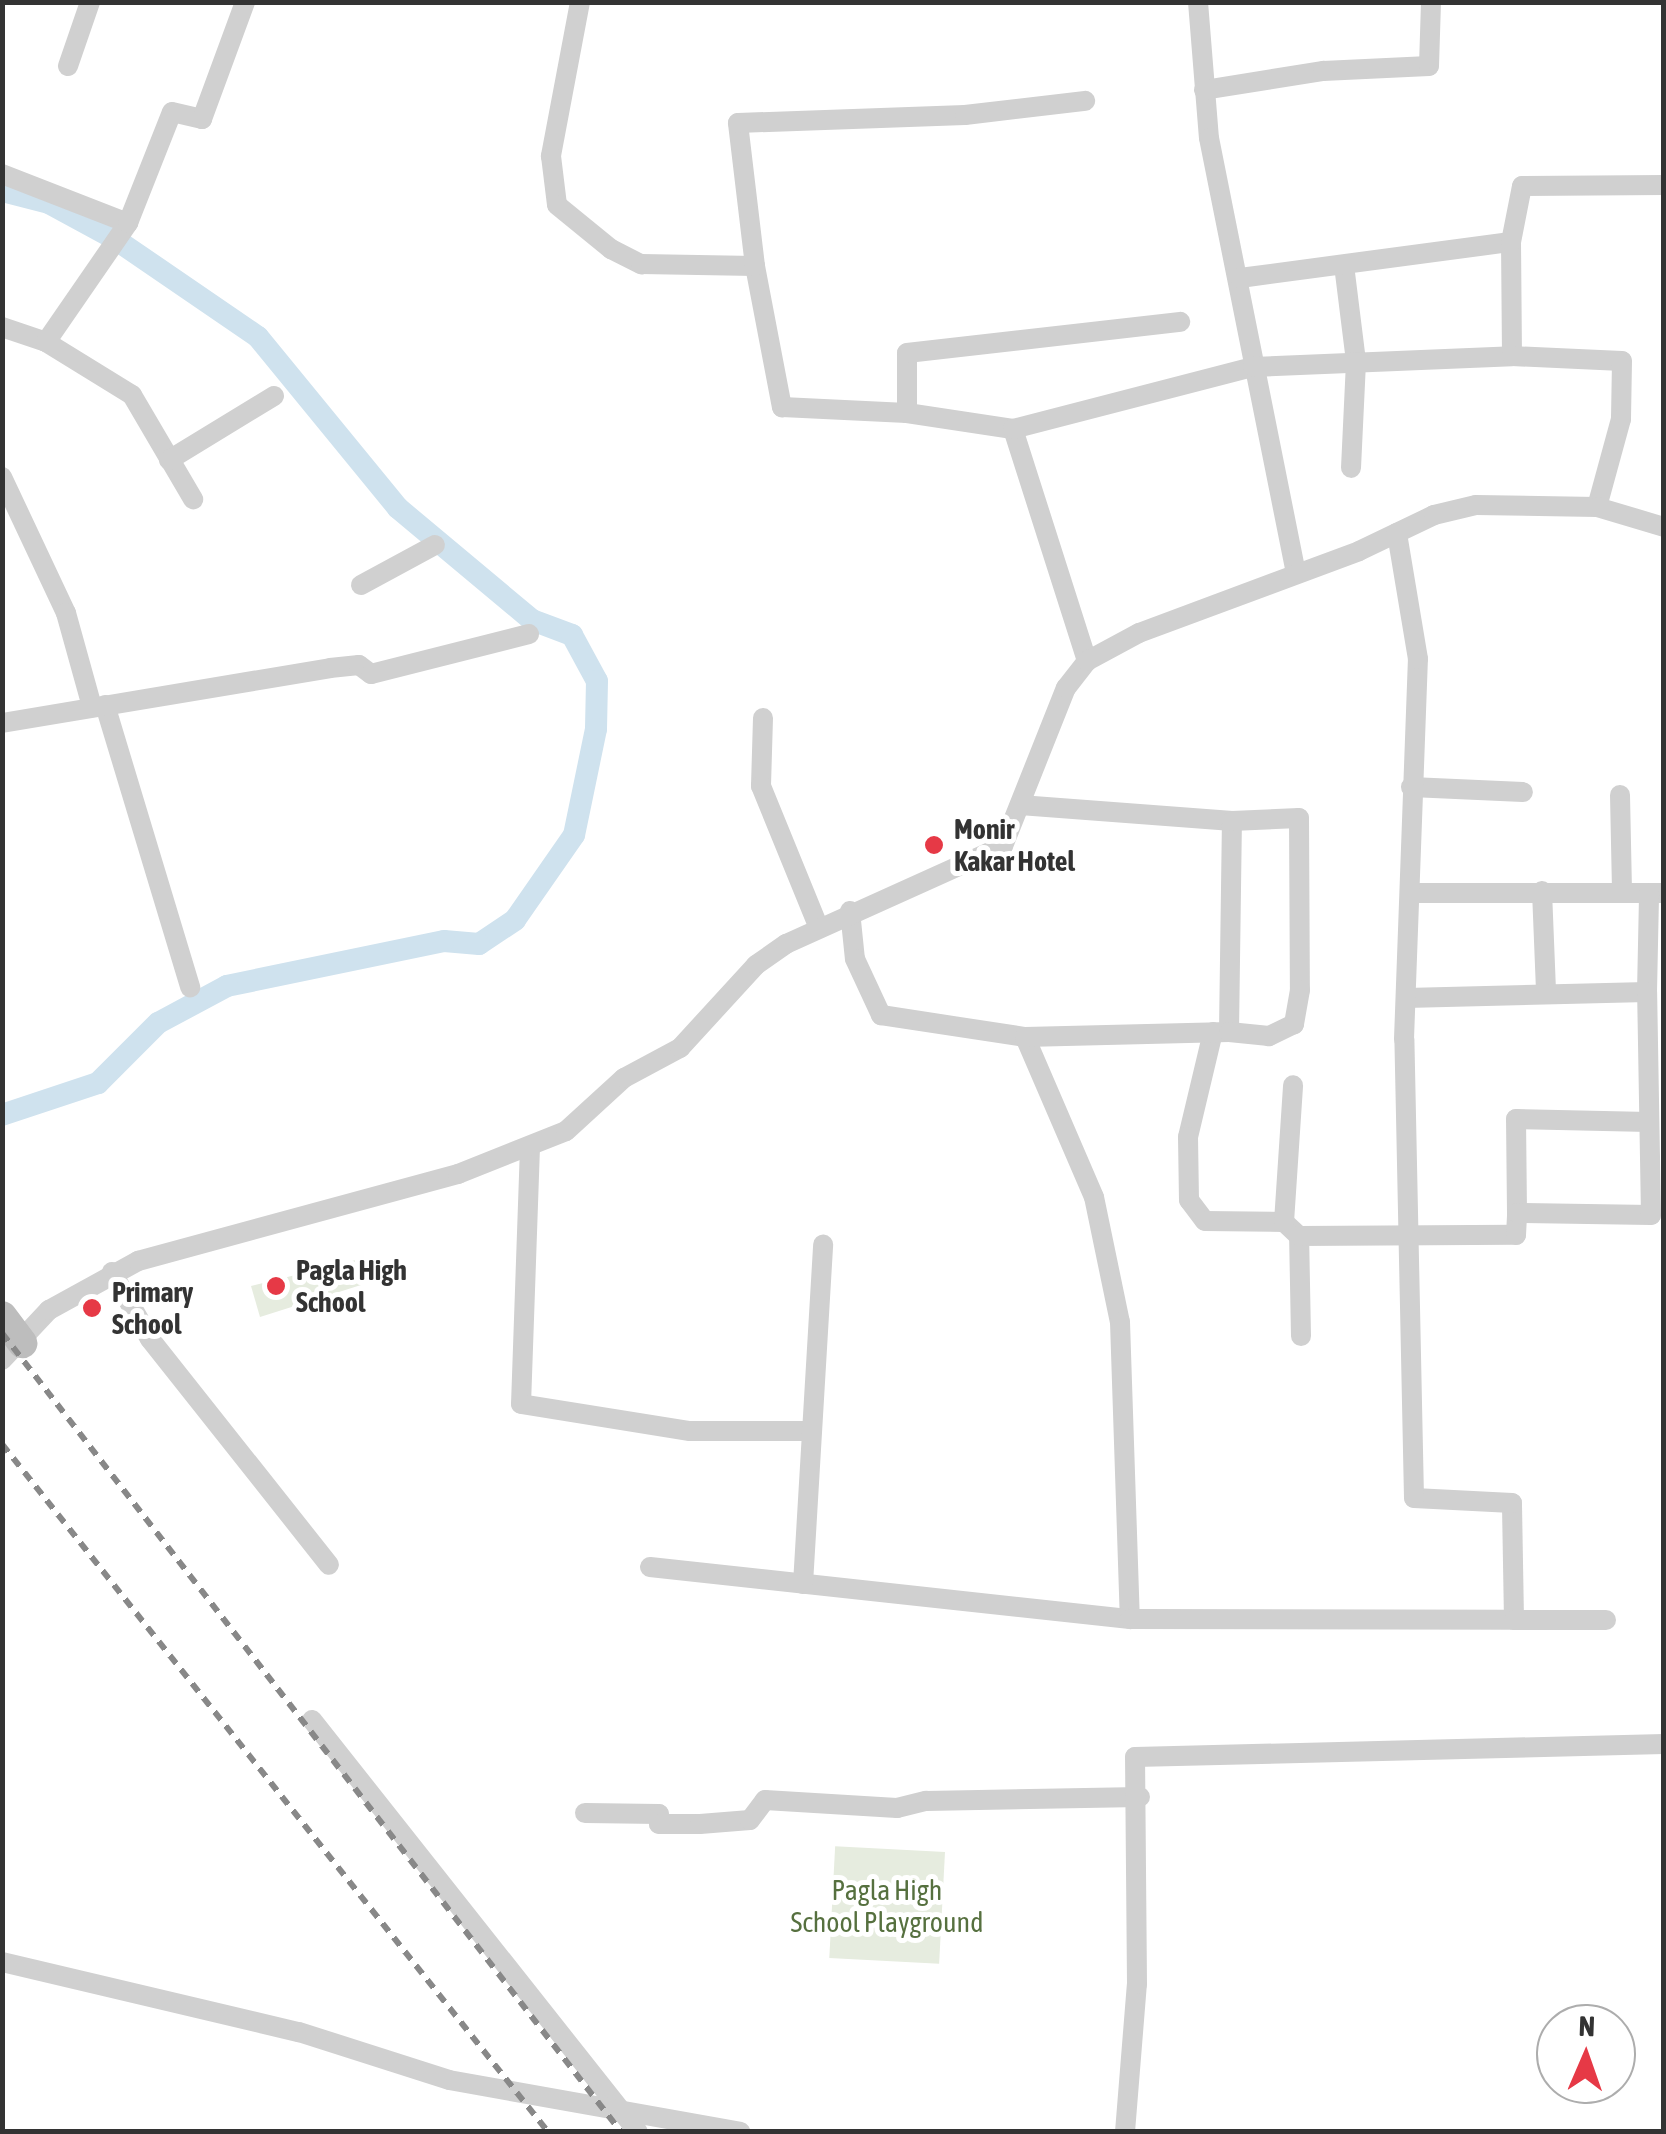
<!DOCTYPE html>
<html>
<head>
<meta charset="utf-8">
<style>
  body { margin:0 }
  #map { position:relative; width:1666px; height:2134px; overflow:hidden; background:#fff; font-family:"Asap Condensed",sans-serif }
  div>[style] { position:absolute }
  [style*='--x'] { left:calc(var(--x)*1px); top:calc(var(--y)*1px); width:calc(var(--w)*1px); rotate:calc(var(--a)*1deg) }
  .green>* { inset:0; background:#e6ecdf; transform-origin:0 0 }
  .canal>* { height:22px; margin:-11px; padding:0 11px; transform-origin:11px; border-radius:11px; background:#cfe2ee }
  .street>* { height:20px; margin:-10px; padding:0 10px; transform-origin:10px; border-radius:10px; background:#d0d0d0 }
  .secondary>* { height:30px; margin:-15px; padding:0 15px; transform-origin:15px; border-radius:15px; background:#bdbdbd }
  .rail>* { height:6px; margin-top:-3px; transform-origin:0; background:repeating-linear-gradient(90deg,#888 0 10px,transparent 0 18px) }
  .dots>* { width:28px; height:28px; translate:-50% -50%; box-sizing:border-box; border:5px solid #fff; border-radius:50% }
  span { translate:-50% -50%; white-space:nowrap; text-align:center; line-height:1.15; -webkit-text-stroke:10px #fff; paint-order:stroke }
  .poi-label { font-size:28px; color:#333; font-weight:700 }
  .left { translate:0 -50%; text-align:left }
  .park-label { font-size:28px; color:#56703f }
  .frame { position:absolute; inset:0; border:5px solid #333; pointer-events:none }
  .north { position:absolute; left:1536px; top:2004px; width:100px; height:100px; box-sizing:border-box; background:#fff; border:2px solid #adadad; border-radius:50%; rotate:2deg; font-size:28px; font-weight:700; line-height:40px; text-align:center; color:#333 }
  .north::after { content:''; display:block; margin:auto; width:35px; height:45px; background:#e63946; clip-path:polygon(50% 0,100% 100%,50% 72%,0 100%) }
</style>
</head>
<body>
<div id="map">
  <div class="green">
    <div style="clip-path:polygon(360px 1259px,361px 1285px,260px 1317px,251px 1286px)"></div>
    <div style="left:945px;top:1852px;width:112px;height:110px;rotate:93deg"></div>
  </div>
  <div class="canal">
    <div style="--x:2;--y:191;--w:49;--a:14.3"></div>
    <div style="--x:49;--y:203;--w:75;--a:28.6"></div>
    <div style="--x:115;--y:239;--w:173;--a:34.4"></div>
    <div style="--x:258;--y:337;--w:221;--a:50.7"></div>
    <div style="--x:398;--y:508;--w:175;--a:39.9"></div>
    <div style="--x:532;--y:620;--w:43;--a:20.6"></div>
    <div style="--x:572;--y:635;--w:52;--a:61.5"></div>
    <div style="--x:597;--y:681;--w:48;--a:91.2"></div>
    <div style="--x:596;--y:729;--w:108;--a:101.7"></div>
    <div style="--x:574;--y:835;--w:103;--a:124.8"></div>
    <div style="--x:515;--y:920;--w:43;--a:146.3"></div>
    <div style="--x:479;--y:944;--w:35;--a:-175"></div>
    <div style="--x:444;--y:941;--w:222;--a:168.3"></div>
    <div style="--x:227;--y:986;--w:78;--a:151.8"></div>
    <div style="--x:158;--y:1023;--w:85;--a:135"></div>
    <div style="--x:98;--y:1083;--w:101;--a:161.6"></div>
  </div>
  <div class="street">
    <div style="--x:580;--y:2;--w:157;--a:100.7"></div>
    <div style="--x:551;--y:156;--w:49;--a:83"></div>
    <div style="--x:557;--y:205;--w:70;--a:39.2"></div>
    <div style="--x:611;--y:249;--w:34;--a:27"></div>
    <div style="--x:641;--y:264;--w:114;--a:1"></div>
    <div style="--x:755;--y:266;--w:144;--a:79.2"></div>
    <div style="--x:782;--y:407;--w:125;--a:2.7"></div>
    <div style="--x:907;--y:413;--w:107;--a:8.6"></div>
    <div style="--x:1013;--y:429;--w:244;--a:72.3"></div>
    <div style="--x:1198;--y:2;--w:136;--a:85.4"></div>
    <div style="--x:1209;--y:138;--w:443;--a:78.7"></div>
    <div style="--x:68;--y:66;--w:68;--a:-71"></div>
    <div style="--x:1204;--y:90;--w:121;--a:-9.1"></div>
    <div style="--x:1323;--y:71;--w:106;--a:-2.7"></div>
    <div style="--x:1429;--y:66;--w:64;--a:-88.2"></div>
    <div style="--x:2;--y:174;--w:135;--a:21.3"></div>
    <div style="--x:1344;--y:265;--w:98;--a:82.9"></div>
    <div style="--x:1356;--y:362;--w:106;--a:92.7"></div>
    <div style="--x:755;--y:266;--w:144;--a:-96.8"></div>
    <div style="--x:738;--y:123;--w:227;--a:-2"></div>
    <div style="--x:965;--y:115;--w:121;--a:-6.7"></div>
    <div style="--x:1240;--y:278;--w:273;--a:-7.6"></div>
    <div style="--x:2;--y:327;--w:46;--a:18.8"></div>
    <div style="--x:46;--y:342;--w:101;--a:31.6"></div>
    <div style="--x:132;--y:395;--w:121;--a:59.6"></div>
    <div style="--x:46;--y:342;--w:145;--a:-55.4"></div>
    <div style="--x:128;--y:223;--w:119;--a:-68.4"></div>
    <div style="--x:172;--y:112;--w:31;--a:13"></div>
    <div style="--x:202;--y:119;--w:125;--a:-69.8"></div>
    <div style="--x:1512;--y:356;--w:114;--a:-90.5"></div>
    <div style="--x:1511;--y:242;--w:57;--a:-78.9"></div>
    <div style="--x:1522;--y:186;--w:142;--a:-0.4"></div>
    <div style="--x:907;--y:413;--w:60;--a:-90"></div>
    <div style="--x:907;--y:353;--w:275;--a:-6.5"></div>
    <div style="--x:1013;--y:429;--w:248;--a:-14.5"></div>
    <div style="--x:1253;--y:367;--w:259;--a:-2.4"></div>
    <div style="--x:1512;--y:356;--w:110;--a:2.6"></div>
    <div style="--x:1622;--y:361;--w:58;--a:91"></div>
    <div style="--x:1621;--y:419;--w:91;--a:105.3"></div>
    <div style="--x:169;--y:460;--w:123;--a:-31.4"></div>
    <div style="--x:2;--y:477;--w:150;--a:64.8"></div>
    <div style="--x:66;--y:613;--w:98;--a:74.5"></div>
    <div style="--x:361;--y:585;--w:84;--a:-28.4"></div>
    <div style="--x:105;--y:705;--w:295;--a:73.2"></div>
    <div style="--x:763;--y:718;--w:68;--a:91.7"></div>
    <div style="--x:761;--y:786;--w:153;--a:67.8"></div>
    <div style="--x:2;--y:723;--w:333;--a:-9.5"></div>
    <div style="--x:330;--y:668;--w:29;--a:-6"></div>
    <div style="--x:359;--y:665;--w:15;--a:37"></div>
    <div style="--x:371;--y:674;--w:163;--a:-14.2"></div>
    <div style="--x:1411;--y:787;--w:112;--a:2.6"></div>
    <div style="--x:1620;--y:795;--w:98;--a:88.8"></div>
    <div style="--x:1020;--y:805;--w:213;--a:4.3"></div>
    <div style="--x:1542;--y:891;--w:99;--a:87.7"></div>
    <div style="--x:1410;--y:893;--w:254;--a:0"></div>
    <div style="--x:850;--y:911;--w:48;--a:84.1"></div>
    <div style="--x:855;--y:959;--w:62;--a:65.1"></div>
    <div style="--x:881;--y:1015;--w:146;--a:8.7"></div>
    <div style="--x:1025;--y:1037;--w:174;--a:66.7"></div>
    <div style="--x:1094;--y:1197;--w:128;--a:78.3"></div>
    <div style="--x:1120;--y:1322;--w:297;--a:88.1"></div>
    <div style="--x:1406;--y:998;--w:241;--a:-1.4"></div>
    <div style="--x:1647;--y:992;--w:99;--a:-88.8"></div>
    <div style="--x:1213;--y:1032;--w:108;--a:103.4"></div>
    <div style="--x:1188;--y:1137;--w:63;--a:89.1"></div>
    <div style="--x:1189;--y:1200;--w:26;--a:53"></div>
    <div style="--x:1205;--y:1221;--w:79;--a:0.7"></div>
    <div style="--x:1284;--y:1222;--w:21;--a:43"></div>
    <div style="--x:1025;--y:1037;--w:204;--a:-1.4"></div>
    <div style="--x:1229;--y:1032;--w:211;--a:-89.2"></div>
    <div style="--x:1232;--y:821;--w:67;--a:-2.6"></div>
    <div style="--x:1299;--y:818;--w:172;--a:89.7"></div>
    <div style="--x:1300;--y:990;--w:35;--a:100"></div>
    <div style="--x:1294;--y:1024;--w:28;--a:154"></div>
    <div style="--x:1269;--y:1036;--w:40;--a:-174.3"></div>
    <div style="--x:530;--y:1147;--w:257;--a:92"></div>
    <div style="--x:521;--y:1404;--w:171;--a:9.1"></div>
    <div style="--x:690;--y:1431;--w:122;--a:0"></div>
    <div style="--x:1517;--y:1213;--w:94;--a:-90.6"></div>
    <div style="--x:1516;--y:1119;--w:133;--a:1.3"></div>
    <div style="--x:1284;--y:1222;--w:137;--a:-86.2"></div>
    <div style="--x:112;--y:1272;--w:77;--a:60.4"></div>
    <div style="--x:150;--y:1339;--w:288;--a:51.6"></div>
    <div style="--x:1301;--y:1336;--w:100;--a:-91.1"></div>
    <div style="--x:1299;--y:1236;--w:217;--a:-0.3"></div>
    <div style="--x:1516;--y:1235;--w:22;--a:-87"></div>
    <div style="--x:1517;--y:1213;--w:134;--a:0.9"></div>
    <div style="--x:1651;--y:1215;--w:223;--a:-91"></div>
    <div style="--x:2;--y:1360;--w:69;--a:-46.8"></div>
    <div style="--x:49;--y:1310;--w:102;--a:-28.8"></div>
    <div style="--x:138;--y:1261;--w:332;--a:-15.2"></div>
    <div style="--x:458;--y:1174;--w:116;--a:-21.7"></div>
    <div style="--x:566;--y:1131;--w:79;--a:-42.4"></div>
    <div style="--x:624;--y:1078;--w:64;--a:-28.2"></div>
    <div style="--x:680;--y:1048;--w:113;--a:-47.5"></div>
    <div style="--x:756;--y:965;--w:37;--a:-35"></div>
    <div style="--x:786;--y:944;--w:238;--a:-24.3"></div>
    <div style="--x:1003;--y:846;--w:170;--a:-68.3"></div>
    <div style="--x:1066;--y:688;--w:34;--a:-52"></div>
    <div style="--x:1087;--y:661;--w:59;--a:-28.3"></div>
    <div style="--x:1139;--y:633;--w:235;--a:-20.4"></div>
    <div style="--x:1359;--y:551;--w:83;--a:-25.6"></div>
    <div style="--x:1434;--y:515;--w:43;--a:-13.4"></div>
    <div style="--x:1476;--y:505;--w:121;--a:0.9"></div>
    <div style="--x:1597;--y:507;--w:70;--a:16.6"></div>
    <div style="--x:650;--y:1567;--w:483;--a:6.2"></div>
    <div style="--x:1130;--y:1619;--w:384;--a:0.1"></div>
    <div style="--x:1514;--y:1620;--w:117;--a:-91"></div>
    <div style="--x:1512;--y:1503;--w:98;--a:-177.1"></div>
    <div style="--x:1414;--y:1498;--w:459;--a:-91.2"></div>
    <div style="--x:1404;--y:1039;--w:380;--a:-87.9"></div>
    <div style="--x:1418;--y:659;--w:128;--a:-99.5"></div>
    <div style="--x:803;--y:1584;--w:340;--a:-86.6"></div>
    <div style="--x:1514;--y:1620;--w:92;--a:0"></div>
    <div style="--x:312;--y:1720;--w:525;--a:51.65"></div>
    <div style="--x:585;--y:1813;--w:74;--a:0.8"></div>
    <div style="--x:659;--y:1814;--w:10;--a:90"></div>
    <div style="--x:659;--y:1824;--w:41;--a:0"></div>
    <div style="--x:700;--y:1824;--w:50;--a:-4.6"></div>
    <div style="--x:750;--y:1820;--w:25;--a:-53"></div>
    <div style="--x:765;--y:1800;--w:132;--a:3.5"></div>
    <div style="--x:897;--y:1808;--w:30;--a:-14"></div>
    <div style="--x:926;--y:1801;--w:214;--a:-1.1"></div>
    <div style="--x:2;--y:1962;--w:305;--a:13.3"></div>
    <div style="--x:299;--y:2032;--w:157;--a:17.7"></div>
    <div style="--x:449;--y:2080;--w:296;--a:10.1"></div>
    <div style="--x:1125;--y:2132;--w:148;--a:-85.4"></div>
    <div style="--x:1137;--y:1984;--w:227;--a:-90.5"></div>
    <div style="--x:1135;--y:1757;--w:529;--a:-1.41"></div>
  </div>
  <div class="secondary">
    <div style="--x:2;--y:1316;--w:34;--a:53"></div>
  </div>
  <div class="rail">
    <div style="--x:2;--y:1333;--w:1011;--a:52.23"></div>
    <div style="--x:2;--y:1444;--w:878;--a:51.56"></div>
  </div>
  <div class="dots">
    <div style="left:934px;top:845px;background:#e63946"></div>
    <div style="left:276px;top:1286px;background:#e63946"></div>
    <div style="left:92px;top:1308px;background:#e63946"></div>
  </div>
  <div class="poi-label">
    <span class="left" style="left:954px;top:845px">Monir<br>Kakar Hotel</span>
    <span class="left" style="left:296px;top:1286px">Pagla High<br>School</span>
    <span class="left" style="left:112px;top:1308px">Primary<br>School</span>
  </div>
  <div class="park-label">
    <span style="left:887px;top:1906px">Pagla High<br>School Playground</span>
  </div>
  <div class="frame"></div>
  <div class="north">N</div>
</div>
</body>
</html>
